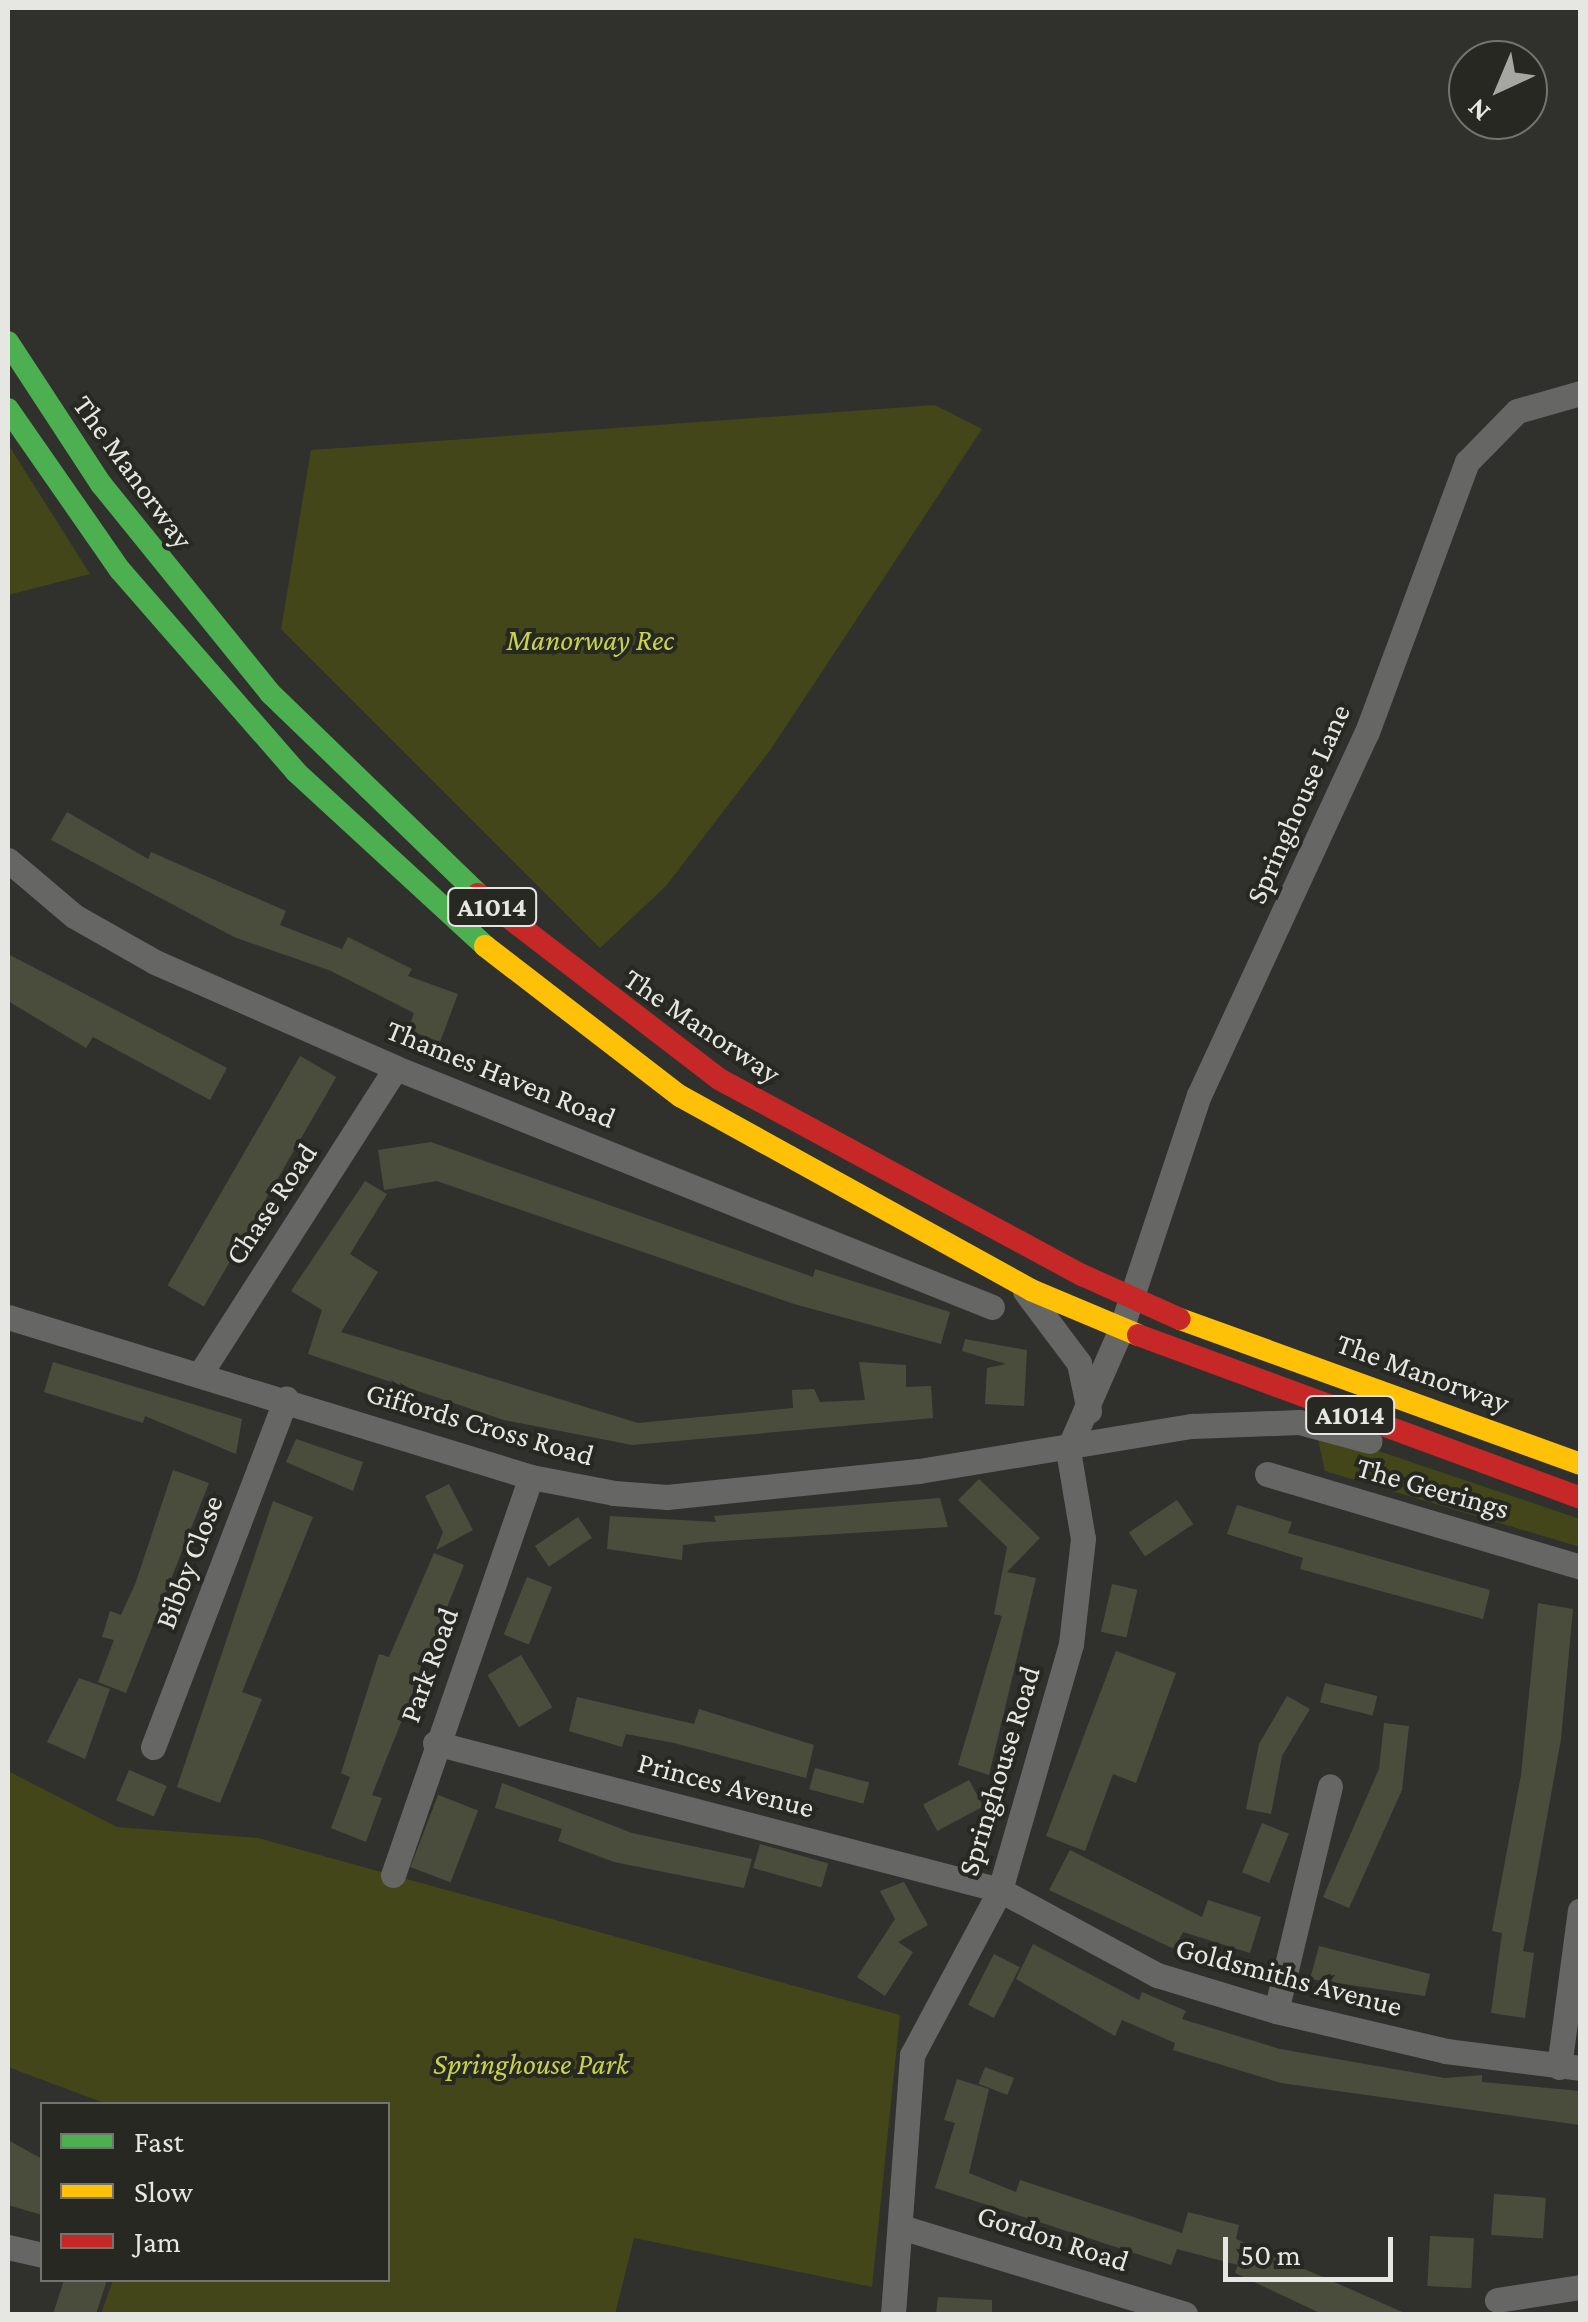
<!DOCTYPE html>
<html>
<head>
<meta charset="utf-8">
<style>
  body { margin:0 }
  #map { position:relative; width:1588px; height:2322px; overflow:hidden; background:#30312d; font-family:"Crimson Pro",serif }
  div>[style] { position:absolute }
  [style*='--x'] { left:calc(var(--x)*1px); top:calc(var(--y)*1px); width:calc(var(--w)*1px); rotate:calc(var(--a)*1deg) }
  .green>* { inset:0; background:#424619 }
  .building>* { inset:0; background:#4b4d3c; transform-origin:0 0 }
  .street>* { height:25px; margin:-12.5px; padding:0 12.5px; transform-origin:12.5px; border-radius:12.5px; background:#666764 }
  .fast>* { height:22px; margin:-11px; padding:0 11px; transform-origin:11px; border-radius:11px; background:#4caf50 }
  .slow>* { height:22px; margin:-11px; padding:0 11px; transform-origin:11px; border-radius:11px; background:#ffc107 }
  .jam>* { height:22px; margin:-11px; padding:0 11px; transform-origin:11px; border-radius:11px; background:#c62828 }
  span { translate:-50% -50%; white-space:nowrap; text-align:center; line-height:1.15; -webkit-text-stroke:8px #272822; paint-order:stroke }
  .shield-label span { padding:2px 8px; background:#272822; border:2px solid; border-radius:8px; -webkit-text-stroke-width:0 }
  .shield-label { font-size:28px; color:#e6e6e2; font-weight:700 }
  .street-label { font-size:30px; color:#e6e6e2 }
  .park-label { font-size:30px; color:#c8d34a; font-style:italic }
  .frame { position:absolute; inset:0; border:10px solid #e6e6e2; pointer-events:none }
  .legend { position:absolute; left:40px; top:2102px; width:350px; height:180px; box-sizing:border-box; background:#272822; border:2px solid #73746f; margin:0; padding:12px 18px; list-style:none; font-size:30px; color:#e6e6e2 }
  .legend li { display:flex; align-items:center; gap:20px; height:50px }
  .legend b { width:50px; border:2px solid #73746f }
  .north { position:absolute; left:1448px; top:40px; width:100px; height:100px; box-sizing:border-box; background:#272822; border:2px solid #73746f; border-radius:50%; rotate:224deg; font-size:28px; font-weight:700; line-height:40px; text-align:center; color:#e6e6e2 }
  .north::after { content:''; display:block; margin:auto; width:35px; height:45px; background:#a6a7a3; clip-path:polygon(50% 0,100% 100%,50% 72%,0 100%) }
  .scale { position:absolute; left:1223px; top:2237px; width:170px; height:45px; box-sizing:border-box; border:5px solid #e6e6e2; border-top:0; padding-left:12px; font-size:30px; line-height:35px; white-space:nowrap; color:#e6e6e2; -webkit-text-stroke:8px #272822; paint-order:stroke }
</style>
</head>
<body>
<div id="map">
  <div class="green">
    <div style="clip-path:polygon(935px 405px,982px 429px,771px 749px,666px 886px,600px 948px,281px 629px,311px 450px)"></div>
    <div style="clip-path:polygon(8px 444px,90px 574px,8px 595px)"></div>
    <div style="clip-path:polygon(1316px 1430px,1580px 1519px,1580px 1547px,1325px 1471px)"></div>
    <div style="clip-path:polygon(8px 1771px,117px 1827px,258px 1838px,900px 2015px,872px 2287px,634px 2238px,615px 2314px,101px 2314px,113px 2280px,388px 2280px,388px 2104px,107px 2104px,8px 2067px)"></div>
  </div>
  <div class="building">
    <div style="clip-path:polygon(67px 812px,148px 859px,151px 852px,286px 911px,280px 925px,342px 949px,348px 937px,412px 969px,408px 976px,458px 994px,440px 1042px,408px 1030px,414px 1013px,331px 971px,234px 937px,51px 840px)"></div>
    <div style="clip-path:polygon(8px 954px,227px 1068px,210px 1100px,93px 1037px,86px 1048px,8px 1001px)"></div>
    <div style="left:300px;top:1056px;width:42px;height:265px;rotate:30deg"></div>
    <div style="clip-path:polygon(431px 1142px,813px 1277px,815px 1269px,950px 1312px,941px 1344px,794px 1304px,437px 1181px,384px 1190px,378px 1150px)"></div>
    <div style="clip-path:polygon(365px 1181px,387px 1194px,350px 1254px,378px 1272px,341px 1332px,638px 1423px,793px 1408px,792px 1390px,814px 1389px,820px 1402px,865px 1400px,859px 1362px,906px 1365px,906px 1387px,931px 1386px,933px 1418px,632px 1445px,504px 1420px,308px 1354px,322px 1310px,291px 1291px)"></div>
    <div style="clip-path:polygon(965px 1339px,1027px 1350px,1024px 1406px,985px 1404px,987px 1368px,1006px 1364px,962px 1351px)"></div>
    <div style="clip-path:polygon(53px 1362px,242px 1419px,236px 1454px,145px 1416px,143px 1423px,44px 1392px)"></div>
    <div style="clip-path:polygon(296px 1439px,363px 1462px,353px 1491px,286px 1462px)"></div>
    <div style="clip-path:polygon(173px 1470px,209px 1483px,126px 1693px,98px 1682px,114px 1640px,102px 1637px,110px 1611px,121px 1615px,136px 1582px)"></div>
    <div style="clip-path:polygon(979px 1479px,1040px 1538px,1007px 1572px,1036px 1578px,989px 1775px,958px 1765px,1002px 1616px,994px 1614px,1007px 1547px,958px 1500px)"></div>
    <div style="clip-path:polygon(449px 1484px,473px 1530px,436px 1550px,443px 1532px,425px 1496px)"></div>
    <div style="clip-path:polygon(940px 1498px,948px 1527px,708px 1542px,683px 1545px,682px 1560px,607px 1549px,610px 1516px,716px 1522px,714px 1516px)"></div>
    <div style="left:1177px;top:1500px;width:29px;height:58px;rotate:56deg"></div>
    <div style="clip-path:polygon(273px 1501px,313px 1517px,242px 1692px,262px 1699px,220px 1803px,177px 1787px)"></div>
    <div style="clip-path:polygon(1237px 1505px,1292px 1522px,1288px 1533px,1490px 1590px,1483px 1619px,1300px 1569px,1303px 1558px,1227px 1534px)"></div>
    <div style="left:578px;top:1517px;width:25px;height:52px;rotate:56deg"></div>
    <div style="clip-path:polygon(434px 1553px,464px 1565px,372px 1795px,382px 1798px,366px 1842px,331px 1828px,350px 1777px,341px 1773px,379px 1654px,389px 1657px)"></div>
    <div style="left:527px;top:1577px;width:27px;height:62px;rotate:22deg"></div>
    <div style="left:1112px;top:1584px;width:26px;height:49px;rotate:13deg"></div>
    <div style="clip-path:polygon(1538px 1603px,1573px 1609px,1561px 1739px,1523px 1951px,1534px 1953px,1525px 2018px,1491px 2013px,1502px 1933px,1492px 1931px,1521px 1775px)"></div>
    <div style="clip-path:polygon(1116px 1651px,1176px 1673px,1136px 1783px,1113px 1774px,1085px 1851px,1046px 1836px)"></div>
    <div style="left:521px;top:1655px;width:61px;height:39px;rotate:59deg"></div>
    <div style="clip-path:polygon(79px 1678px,110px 1689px,85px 1759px,47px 1742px)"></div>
    <div style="left:1325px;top:1683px;width:54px;height:20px;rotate:14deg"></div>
    <div style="clip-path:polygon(1287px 1696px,1310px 1709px,1282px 1756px,1271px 1814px,1246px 1809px,1259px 1744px)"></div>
    <div style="clip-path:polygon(577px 1697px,694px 1724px,699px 1709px,814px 1745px,806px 1778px,674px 1743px,626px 1734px,622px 1747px,569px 1731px)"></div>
    <div style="clip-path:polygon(1384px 1723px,1409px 1726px,1402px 1790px,1349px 1908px,1323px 1897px,1379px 1769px)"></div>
    <div style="left:815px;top:1768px;width:56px;height:22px;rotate:15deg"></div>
    <div style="left:129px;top:1770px;width:41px;height:33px;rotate:23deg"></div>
    <div style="left:969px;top:1780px;width:30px;height:52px;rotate:62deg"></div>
    <div style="clip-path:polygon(502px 1783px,632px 1833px,752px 1859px,744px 1888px,614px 1862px,558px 1841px,562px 1829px,495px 1808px)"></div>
    <div style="left:438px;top:1795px;width:43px;height:77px;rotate:21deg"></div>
    <div style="left:1262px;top:1823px;width:29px;height:53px;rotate:22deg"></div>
    <div style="left:760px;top:1844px;width:71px;height:25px;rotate:16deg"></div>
    <div style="clip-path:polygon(1070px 1850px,1202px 1917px,1208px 1900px,1261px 1917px,1250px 1953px,1183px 1932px,1174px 1949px,1049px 1890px)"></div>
    <div style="clip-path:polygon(904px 1882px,928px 1925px,898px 1942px,913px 1952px,885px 1996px,857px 1977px,895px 1919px,880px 1891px)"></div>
    <div style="clip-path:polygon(1033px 1944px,1139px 2000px,1142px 1992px,1186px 2011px,1182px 2019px,1280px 2049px,1445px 2078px,1482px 2075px,1482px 2082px,1580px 2091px,1580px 2125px,1281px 2083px,1173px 2050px,1175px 2043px,1122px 2020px,1115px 2036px,1016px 1979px)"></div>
    <div style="clip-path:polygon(1319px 1946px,1430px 1974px,1425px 1996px,1310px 1979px)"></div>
    <div style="left:994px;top:1954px;width:29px;height:57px;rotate:27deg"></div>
    <div style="left:985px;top:2067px;width:31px;height:18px;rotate:21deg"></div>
    <div style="clip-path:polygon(957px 2079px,989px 2089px,969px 2173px,1016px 2192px,1020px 2180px,1182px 2233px,1188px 2212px,1239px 2225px,1236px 2239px,1407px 2314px,1322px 2314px,1235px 2273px,1238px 2265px,1177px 2249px,1171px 2265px,935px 2188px,955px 2123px,944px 2120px)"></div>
    <div style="clip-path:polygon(8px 2140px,42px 2159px,42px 2215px,8px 2205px)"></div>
    <div style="left:1494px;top:2194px;width:52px;height:41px;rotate:4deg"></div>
    <div style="left:1430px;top:2236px;width:44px;height:50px;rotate:3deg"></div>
    <div style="clip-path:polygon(64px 2280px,107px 2280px,96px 2314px,53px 2314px)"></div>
    <div style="clip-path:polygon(938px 2297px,992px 2300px,992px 2314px,936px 2314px)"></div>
  </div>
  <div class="street">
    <div style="--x:8;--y:860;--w:87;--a:40.3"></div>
    <div style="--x:74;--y:916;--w:93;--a:29.6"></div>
    <div style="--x:155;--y:962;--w:263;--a:23.7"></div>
    <div style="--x:396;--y:1068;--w:642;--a:21.85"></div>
    <div style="--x:1025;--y:1291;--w:90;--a:53.1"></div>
    <div style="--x:1079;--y:1363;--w:49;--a:78.2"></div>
    <div style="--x:8;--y:1317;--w:547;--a:17.01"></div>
    <div style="--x:531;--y:1477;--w:85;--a:10.9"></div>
    <div style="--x:614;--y:1493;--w:53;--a:4.3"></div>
    <div style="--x:667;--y:1497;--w:253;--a:-5.9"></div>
    <div style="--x:919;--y:1471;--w:277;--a:-9.4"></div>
    <div style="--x:1192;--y:1426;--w:107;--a:-2.1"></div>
    <div style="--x:1299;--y:1422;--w:73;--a:15"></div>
    <div style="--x:200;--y:1374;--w:363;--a:-57.4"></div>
    <div style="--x:1068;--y:1450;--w:132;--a:-66.3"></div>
    <div style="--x:1121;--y:1329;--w:247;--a:-71.6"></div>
    <div style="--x:1199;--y:1095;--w:400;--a:-65.2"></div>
    <div style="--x:1367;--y:732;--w:288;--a:-69.7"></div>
    <div style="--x:1467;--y:462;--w:71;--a:-45.6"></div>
    <div style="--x:1517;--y:411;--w:66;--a:-15.9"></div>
    <div style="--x:1267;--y:1474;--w:327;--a:16.5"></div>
    <div style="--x:435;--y:1743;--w:584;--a:14.58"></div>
    <div style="--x:1000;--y:1890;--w:179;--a:28.4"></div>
    <div style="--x:1157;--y:1975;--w:124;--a:16.8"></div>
    <div style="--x:1276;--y:2011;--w:175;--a:13.2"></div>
    <div style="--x:1446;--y:2051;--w:135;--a:7.2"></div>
    <div style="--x:153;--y:1747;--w:373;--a:-69.1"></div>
    <div style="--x:393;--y:1875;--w:421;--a:-70.9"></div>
    <div style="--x:1276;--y:2011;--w:231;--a:-76.5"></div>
    <div style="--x:1559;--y:2067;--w:158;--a:-82.4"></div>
    <div style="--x:901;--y:2227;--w:297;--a:17"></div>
    <div style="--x:8;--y:2247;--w:35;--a:13"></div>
    <div style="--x:1497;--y:2300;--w:84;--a:-8.9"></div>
    <div style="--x:893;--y:2314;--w:260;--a:-85.8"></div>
    <div style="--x:912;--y:2055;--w:187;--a:-61.9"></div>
    <div style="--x:1000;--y:1890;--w:256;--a:-73.9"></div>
    <div style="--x:1071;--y:1644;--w:106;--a:-83.5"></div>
    <div style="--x:1083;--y:1539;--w:90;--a:-99.6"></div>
  </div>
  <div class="fast">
    <div style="--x:8;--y:342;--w:170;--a:56.8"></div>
    <div style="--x:101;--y:484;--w:269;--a:51"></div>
    <div style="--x:270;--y:693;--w:289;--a:44"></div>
    <div style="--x:8;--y:409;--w:196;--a:55.2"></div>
    <div style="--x:120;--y:570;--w:268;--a:48.9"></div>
    <div style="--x:296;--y:772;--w:257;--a:42.6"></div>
  </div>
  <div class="slow">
    <div style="--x:485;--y:946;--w:246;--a:37.6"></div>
    <div style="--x:680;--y:1096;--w:401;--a:28.9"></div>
    <div style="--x:1031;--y:1290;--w:116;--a:22.8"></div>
    <div style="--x:1180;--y:1319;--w:425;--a:19.9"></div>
  </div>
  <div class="jam">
    <div style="--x:478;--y:894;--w:304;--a:37.5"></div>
    <div style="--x:719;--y:1079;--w:413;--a:28.4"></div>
    <div style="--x:1082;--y:1275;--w:107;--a:24.2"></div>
    <div style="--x:1138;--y:1335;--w:471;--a:20.2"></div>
  </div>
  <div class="shield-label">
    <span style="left:492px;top:907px">A1014</span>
    <span style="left:1350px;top:1415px">A1014</span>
  </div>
  <div class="street-label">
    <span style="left:133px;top:472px;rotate:54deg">The Manorway</span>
    <span style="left:1298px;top:804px;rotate:-66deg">Springhouse Lane</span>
    <span style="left:702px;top:1026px;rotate:34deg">The Manorway</span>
    <span style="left:501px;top:1074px;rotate:22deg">Thames Haven Road</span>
    <span style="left:271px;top:1204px;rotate:-56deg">Chase Road</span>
    <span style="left:1423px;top:1373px;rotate:20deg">The Manorway</span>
    <span style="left:480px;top:1424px;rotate:16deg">Giffords Cross Road</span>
    <span style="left:1433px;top:1488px;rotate:16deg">The Geerings</span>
    <span style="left:189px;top:1562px;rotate:-69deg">Bibby Close</span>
    <span style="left:429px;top:1665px;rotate:-70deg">Park Road</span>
    <span style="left:999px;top:1771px;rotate:-73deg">Springhouse Road</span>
    <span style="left:726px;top:1785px;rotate:15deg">Princes Avenue</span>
    <span style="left:1289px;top:1977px;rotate:15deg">Goldsmiths Avenue</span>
    <span style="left:1053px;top:2238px;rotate:18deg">Gordon Road</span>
  </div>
  <div class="park-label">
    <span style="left:590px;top:640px">Manorway Rec</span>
    <span style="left:531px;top:2064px">Springhouse Park</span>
  </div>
  <div class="frame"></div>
  <ul class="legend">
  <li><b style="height:12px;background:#4caf50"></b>Fast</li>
  <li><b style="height:12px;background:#ffc107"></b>Slow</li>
  <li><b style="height:12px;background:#c62828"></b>Jam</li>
  </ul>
  <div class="north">N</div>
  <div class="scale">50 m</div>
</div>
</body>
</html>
